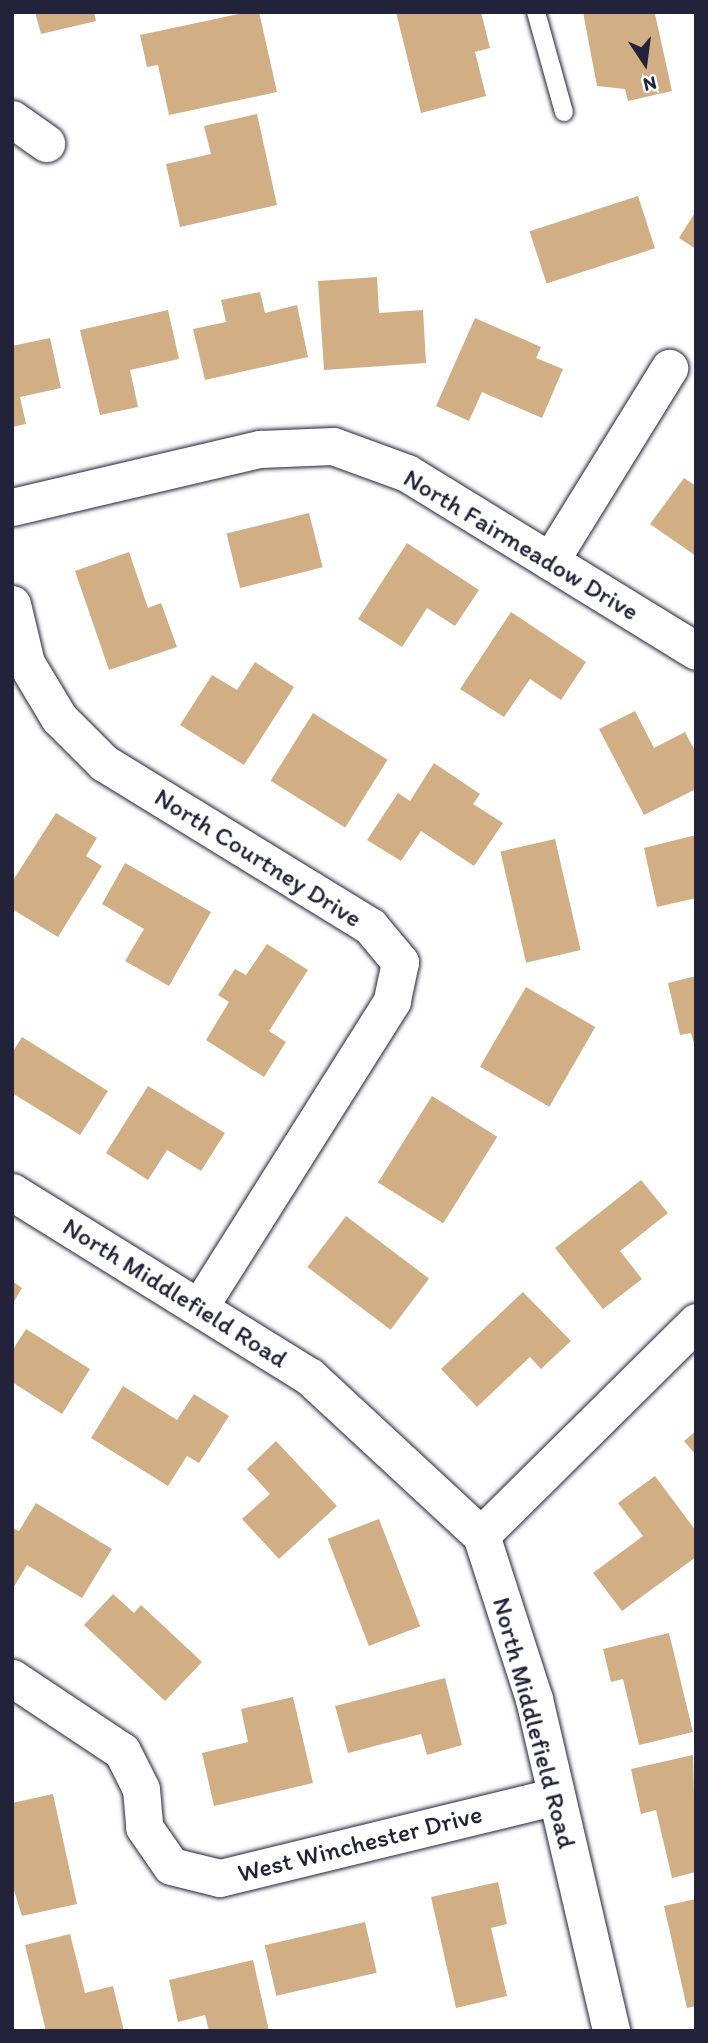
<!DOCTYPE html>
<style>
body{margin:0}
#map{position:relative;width:708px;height:2043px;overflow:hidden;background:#fff;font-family:Itim,sans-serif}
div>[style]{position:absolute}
.building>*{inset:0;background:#d1ae83;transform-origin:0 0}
.roads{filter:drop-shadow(0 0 2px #22223b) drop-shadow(0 0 2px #22223b)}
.service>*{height:18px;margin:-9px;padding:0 9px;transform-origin:9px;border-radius:9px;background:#fff}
.minor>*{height:37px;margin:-18.5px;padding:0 18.5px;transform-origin:18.5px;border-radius:18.5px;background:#fff}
span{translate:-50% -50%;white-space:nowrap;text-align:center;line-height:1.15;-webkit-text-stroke:7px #fff;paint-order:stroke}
.street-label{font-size:26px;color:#22223b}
.frame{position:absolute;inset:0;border:14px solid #22223b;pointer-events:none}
.north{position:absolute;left:610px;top:28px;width:70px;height:70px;-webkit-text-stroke:5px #fff;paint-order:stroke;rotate:167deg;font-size:19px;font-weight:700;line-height:28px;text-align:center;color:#22223b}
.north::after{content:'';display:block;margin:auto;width:24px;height:32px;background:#22223b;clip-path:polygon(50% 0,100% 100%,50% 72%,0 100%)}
</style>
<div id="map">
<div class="building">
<i style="clip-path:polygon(35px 12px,94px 12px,96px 21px,41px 34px)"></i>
<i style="clip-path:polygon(248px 12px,259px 12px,277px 92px,169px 115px,158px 65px,147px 67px,140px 35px)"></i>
<i style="clip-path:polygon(396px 12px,481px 12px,490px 48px,475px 52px,486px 96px,421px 113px)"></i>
<i style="clip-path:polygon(583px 12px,655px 14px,672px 91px,628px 101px,625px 89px,597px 86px)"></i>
<i style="clip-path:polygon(257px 114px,277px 205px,180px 227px,166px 164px,211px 154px,204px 126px)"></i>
<i style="left:638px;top:196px;width:55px;height:114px;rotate:72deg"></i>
<i style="clip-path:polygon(696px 211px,696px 249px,679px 238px)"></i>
<i style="clip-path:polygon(377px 277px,379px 313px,423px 310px,426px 363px,324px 370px,318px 281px)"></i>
<i style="clip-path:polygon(260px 292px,265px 313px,297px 305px,308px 357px,205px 380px,193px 329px,226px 322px,221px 300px)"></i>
<i style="clip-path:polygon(168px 310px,179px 359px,130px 370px,138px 407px,100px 415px,80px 330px)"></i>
<i style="clip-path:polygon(475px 318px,541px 347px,536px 358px,563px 369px,542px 418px,482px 392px,469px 421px,436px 406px)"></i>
<i style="clip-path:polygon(50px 338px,61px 388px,20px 397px,26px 424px,12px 427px,12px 346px)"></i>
<i style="clip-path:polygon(684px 478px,696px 486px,696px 556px,650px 524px)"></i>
<i style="left:309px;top:513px;width:56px;height:85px;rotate:76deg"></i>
<i style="clip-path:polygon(407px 543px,479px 590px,455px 626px,427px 608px,402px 647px,358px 619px)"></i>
<i style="clip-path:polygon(129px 552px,148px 608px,161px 603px,177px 647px,109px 670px,75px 571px)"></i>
<i style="clip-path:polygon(511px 612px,586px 662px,561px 700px,530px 679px,504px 717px,460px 689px)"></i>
<i style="clip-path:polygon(255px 662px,294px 687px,244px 765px,180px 725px,212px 675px,237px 690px)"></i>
<i style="clip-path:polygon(635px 711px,654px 748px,685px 732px,696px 753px,696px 789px,644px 815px,599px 729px)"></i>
<i style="left:313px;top:713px;width:88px;height:80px;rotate:32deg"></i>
<i style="clip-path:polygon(434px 763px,480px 794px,473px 804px,503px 823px,474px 866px,421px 831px,401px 861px,367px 840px,398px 793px,410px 801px)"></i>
<i style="clip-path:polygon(56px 813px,97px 838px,86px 856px,102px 866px,58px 937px,12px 909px,12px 882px)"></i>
<i style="clip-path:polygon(696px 835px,696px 898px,657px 907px,644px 848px)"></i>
<i style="left:555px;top:839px;width:114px;height:56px;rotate:77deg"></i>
<i style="clip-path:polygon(125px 863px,211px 912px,169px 986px,125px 961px,144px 929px,102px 904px)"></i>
<i style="clip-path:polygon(267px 944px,308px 970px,269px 1031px,286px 1042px,264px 1077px,206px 1040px,229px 1002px,218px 995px,235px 969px,246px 975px)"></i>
<i style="clip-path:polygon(696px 976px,696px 1047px,695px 1047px,691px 1033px,680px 1035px,668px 983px)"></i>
<i style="left:526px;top:987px;width:80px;height:92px;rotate:30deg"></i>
<i style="clip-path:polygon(22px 1037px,108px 1091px,80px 1135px,12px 1093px,12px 1053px)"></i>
<i style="clip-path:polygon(148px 1086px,225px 1133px,201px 1171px,167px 1150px,148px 1180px,106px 1153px)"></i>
<i style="left:432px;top:1096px;width:77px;height:102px;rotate:32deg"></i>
<i style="clip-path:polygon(641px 1180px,668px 1213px,620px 1251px,642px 1279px,603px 1309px,555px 1248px)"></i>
<i style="left:346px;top:1216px;width:104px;height:64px;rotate:37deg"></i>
<i style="clip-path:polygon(12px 1281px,22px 1288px,12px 1305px)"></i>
<i style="clip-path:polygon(523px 1292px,571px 1341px,541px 1369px,530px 1357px,477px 1407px,441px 1369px)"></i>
<i style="clip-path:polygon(26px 1329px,90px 1369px,62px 1414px,12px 1382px,12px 1351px)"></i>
<i style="clip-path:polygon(123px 1386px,177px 1420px,194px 1394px,229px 1416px,199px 1463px,187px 1456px,168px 1486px,91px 1438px)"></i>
<i style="clip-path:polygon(696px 1431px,696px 1455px,684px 1441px)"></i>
<i style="clip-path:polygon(276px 1441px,337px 1506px,279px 1559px,242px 1519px,270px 1494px,247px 1469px)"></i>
<i style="clip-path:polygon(655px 1476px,696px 1531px,696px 1557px,622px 1611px,593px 1573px,643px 1536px,618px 1503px)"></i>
<i style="clip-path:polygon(36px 1503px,112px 1549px,82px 1598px,27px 1565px,12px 1590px,12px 1528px,19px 1531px)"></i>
<i style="left:379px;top:1519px;width:115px;height:55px;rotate:69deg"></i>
<i style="clip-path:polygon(113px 1594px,134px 1613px,141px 1605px,202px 1662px,165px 1701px,84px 1625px)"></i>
<i style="clip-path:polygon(669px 1633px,693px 1732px,639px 1745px,623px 1679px,611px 1682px,603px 1649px)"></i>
<i style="clip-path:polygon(445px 1678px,462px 1745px,427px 1755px,421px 1734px,348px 1753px,335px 1706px)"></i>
<i style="clip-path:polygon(293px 1697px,313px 1783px,214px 1806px,202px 1753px,248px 1742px,241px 1709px)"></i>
<i style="clip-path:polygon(693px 1755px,696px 1872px,672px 1878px,656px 1810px,641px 1814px,631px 1769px)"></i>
<i style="clip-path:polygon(53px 1794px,77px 1904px,22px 1916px,12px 1884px,12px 1803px)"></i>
<i style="clip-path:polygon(498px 1882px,507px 1924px,491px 1928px,507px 1996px,456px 2008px,431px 1897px)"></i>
<i style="clip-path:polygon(696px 1899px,696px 2006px,687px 2008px,664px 1906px)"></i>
<i style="left:365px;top:1922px;width:52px;height:103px;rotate:77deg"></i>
<i style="clip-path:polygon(70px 1934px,85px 1993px,113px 1986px,124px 2031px,46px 2031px,25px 1945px)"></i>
<i style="clip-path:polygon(253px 1960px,269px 2031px,209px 2031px,205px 2015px,178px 2022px,169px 1980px)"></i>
</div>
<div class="roads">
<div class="service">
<i style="left:536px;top:12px;width:104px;rotate:74.4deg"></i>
</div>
<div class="minor">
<i style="left:12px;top:119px;width:42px;rotate:35.2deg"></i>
<i style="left:12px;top:507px;width:255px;rotate:-13.2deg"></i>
<i style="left:260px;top:449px;width:73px;rotate:-2.4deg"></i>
<i style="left:333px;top:446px;width:79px;rotate:20deg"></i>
<i style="left:407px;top:473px;width:339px;rotate:31.6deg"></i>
<i style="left:550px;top:561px;width:227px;rotate:-58.3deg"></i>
<i style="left:12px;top:604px;width:61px;rotate:76.7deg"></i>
<i style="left:26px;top:663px;width:64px;rotate:59deg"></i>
<i style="left:59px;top:718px;width:64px;rotate:45deg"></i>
<i style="left:104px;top:763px;width:312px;rotate:31.5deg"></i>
<i style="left:370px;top:926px;width:47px;rotate:50.2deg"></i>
<i style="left:400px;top:962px;width:40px;rotate:102deg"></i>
<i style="left:392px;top:1001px;width:362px;rotate:122.2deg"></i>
<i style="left:12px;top:1192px;width:349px;rotate:31.8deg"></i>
<i style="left:309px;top:1376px;width:234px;rotate:42.8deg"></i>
<i style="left:481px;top:1535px;width:172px;rotate:72.1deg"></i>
<i style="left:534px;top:1699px;width:341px;rotate:76.9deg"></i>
<i style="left:481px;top:1535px;width:303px;rotate:-44.7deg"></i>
<i style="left:12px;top:1678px;width:132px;rotate:33.6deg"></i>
<i style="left:122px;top:1751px;width:42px;rotate:63.4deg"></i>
<i style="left:141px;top:1789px;width:38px;rotate:85deg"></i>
<i style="left:144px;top:1827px;width:47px;rotate:55.3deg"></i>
<i style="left:171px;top:1866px;width:50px;rotate:13.8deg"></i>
<i style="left:220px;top:1878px;width:346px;rotate:-13.7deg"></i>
</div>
</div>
<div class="street-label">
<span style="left:521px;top:545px;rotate:31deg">North Fairmeadow Drive</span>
<span style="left:258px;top:858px;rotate:32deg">North Courtney Drive</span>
<span style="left:175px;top:1293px;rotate:32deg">North Middlefield Road</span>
<span style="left:534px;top:1723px;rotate:75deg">North Middlefield Road</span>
<span style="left:360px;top:1844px;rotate:-14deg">West Winchester Drive</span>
</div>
<div class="frame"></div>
<div class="north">N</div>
</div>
